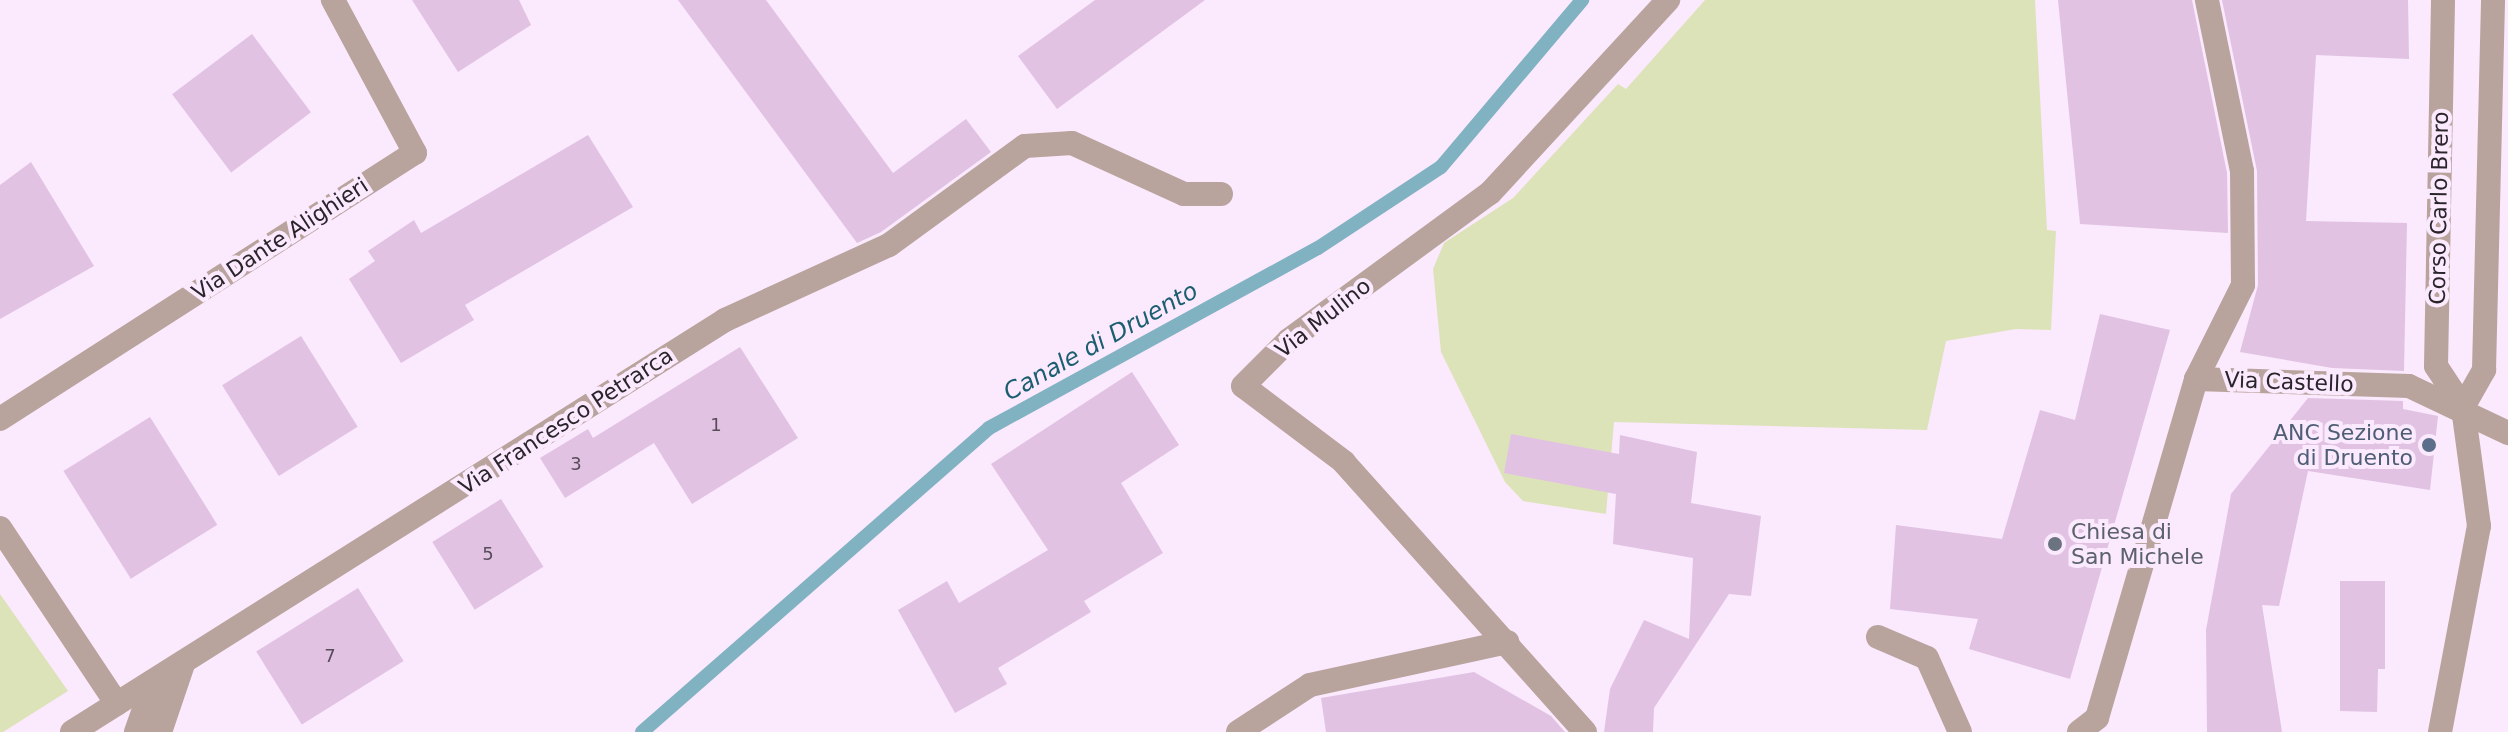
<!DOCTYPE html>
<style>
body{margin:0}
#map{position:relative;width:2508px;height:732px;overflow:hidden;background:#fbe9fd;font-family:"DejaVu Sans",sans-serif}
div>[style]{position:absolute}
.green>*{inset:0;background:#dde3b8}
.stream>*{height:14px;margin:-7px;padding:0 7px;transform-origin:7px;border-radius:7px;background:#80b2c2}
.building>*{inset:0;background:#e1c2e3;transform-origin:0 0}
.minor>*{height:24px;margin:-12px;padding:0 12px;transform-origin:12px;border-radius:12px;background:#b8a39d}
.dots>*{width:22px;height:22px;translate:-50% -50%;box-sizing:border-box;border:4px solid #fbe9fd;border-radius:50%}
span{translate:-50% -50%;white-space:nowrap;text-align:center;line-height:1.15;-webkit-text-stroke:8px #fbe9fd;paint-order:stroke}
.number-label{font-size:18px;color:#584c59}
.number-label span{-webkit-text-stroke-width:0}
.street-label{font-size:22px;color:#2a242b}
.service-label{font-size:22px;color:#4e5e75}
.right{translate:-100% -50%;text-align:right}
.worship-label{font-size:22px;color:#5b616d}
.left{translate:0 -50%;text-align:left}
.water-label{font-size:24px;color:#1b5e6f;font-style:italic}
</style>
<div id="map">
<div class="green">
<i style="clip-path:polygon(1705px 0,2035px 0,2047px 230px,2056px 231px,2051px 330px,2016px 329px,1946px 341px,1927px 430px,1614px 422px,1606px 514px,1523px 501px,1505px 482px,1441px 352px,1433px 269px,1444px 243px,1513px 198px,1618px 84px,1626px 89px)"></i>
<i style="clip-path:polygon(0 594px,68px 691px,3px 732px,0 732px)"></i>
</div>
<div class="stream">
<i style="left:642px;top:732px;width:461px;rotate:-41.2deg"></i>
<i style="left:989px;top:428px;width:375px;rotate:-28.7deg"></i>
<i style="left:1318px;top:248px;width:147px;rotate:-33.4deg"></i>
<i style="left:1441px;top:167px;width:219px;rotate:-49.8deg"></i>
</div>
<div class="building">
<i style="clip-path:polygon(412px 0,519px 0,531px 25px,458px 72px)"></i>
<i style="clip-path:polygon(678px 0,766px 0,893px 173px,966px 119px,991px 152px,881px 232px,857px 243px)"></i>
<i style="clip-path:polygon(1095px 0,1205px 0,1057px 109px,1018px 56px)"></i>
<i style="clip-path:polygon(2058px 0,2192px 0,2227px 173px,2228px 233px,2080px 224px)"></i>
<i style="clip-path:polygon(2222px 0,2408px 0,2409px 59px,2316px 55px,2306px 221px,2407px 223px,2404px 371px,2332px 368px,2240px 352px,2258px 285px,2257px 171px)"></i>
<i style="left:252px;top:34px;width:98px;height:100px;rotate:53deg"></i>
<i style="clip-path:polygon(588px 135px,633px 207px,465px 305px,474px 320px,401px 363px,349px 279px,375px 261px,368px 251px,414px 220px,421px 233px)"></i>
<i style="clip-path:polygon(31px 162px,94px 266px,0 319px,0 185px)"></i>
<i style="clip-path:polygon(2100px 314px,2170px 330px,2070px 679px,1969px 649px,1978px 619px,1890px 609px,1896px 525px,2002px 539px,2040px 410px,2075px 420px)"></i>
<i style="left:301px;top:336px;width:107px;height:93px;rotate:58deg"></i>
<i style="clip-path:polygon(740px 347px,798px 438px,692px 504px,654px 443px,565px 498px,540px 458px,588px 429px,593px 438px)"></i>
<i style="clip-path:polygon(1132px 372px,1179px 445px,1121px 483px,1163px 553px,1084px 601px,1091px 612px,998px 668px,1007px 684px,955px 713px,898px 610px,947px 581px,959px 603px,1048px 550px,991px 464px)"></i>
<i style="clip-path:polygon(2308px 398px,2403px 401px,2403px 409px,2438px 416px,2430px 490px,2308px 471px,2279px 606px,2262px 605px,2282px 732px,2207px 732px,2206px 630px,2231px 494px)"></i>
<i style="left:150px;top:417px;width:127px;height:102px;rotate:58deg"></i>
<i style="clip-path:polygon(1511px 434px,1619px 454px,1620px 435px,1697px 452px,1691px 503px,1761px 516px,1751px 596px,1729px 594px,1654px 708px,1653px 732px,1604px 732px,1610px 689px,1644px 620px,1689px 639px,1693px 558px,1613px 544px,1616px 494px,1504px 473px)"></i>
<i style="left:501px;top:499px;width:80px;height:81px;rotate:58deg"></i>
<i style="clip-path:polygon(2340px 581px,2385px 581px,2385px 669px,2378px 669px,2377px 712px,2340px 711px)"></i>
<i style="left:358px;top:588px;width:86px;height:120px;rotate:58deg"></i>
<i style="clip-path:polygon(1474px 672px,1551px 716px,1565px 732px,1326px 732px,1321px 698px)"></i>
</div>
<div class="minor">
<i style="left:2196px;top:379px;width:213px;rotate:1.9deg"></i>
<i style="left:2409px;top:386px;width:110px;rotate:25.4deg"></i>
<i style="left:2463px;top:407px;width:43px;rotate:-60.4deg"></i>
<i style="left:2484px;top:370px;width:370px;rotate:-88.6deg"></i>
<i style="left:0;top:419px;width:493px;rotate:-32.7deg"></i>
<i style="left:415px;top:153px;width:174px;rotate:-118.2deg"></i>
<i style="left:0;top:528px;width:211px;rotate:56.4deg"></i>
<i style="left:1878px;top:637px;width:53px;rotate:23.2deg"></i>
<i style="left:1927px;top:658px;width:81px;rotate:66deg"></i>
<i style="left:72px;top:732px;width:772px;rotate:-32.25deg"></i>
<i style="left:725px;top:320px;width:180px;rotate:-24.6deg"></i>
<i style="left:889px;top:245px;width:168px;rotate:-36.1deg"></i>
<i style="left:1025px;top:146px;width:47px;rotate:-3.7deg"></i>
<i style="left:1072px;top:143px;width:123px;rotate:24.5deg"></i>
<i style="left:1184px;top:194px;width:37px"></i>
<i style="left:136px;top:732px;width:54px;rotate:-70.6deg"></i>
<i style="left:160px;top:732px;width:72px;rotate:-71.3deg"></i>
<i style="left:1238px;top:732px;width:86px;rotate:-33.1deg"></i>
<i style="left:1310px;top:685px;width:202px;rotate:-12.3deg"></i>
<i style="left:1585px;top:732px;width:362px;rotate:-131.8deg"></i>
<i style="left:1344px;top:462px;width:126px;rotate:-143deg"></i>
<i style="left:1243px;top:386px;width:65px;rotate:-45deg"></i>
<i style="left:1289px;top:340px;width:249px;rotate:-36.2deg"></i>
<i style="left:1490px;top:193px;width:263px;rotate:-47.3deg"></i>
<i style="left:2079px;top:732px;width:23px;rotate:-38deg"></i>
<i style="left:2097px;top:718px;width:353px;rotate:-73.7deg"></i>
<i style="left:2196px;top:379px;width:105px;rotate:-63.4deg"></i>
<i style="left:2243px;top:285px;width:114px;rotate:-90.5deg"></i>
<i style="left:2242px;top:171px;width:175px;rotate:-101.6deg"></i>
<i style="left:2440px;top:732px;width:210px;rotate:-79.3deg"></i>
<i style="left:2479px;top:526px;width:120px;rotate:-97.7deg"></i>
<i style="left:2463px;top:407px;width:49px;rotate:-123.4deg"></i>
<i style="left:2436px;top:366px;width:366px;rotate:-88.9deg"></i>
</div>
<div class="dots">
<i style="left:2429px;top:445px;background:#5c6f8a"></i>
<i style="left:2055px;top:544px;background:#6b7280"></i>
</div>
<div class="number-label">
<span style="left:716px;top:425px">1</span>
<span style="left:576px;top:464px">3</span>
<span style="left:488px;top:554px">5</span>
<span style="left:330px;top:656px">7</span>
</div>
<div class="street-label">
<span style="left:2439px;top:208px;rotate:-89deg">Corso Carlo Brero</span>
<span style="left:280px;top:239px;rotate:-33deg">Via Dante Alighieri</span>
<span style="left:1323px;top:318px;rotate:-38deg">Via Mulino</span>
<span style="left:2289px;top:382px;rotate:2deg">Via Castello</span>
<span style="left:566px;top:421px;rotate:-33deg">Via Francesco Petrarca</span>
</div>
<div class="service-label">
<span class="right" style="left:2413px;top:445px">ANC Sezione<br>di Druento</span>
</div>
<div class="worship-label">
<span class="left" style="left:2071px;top:544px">Chiesa di<br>San Michele</span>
</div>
<div class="water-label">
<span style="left:1101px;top:342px;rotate:-29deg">Canale di Druento</span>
</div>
</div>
